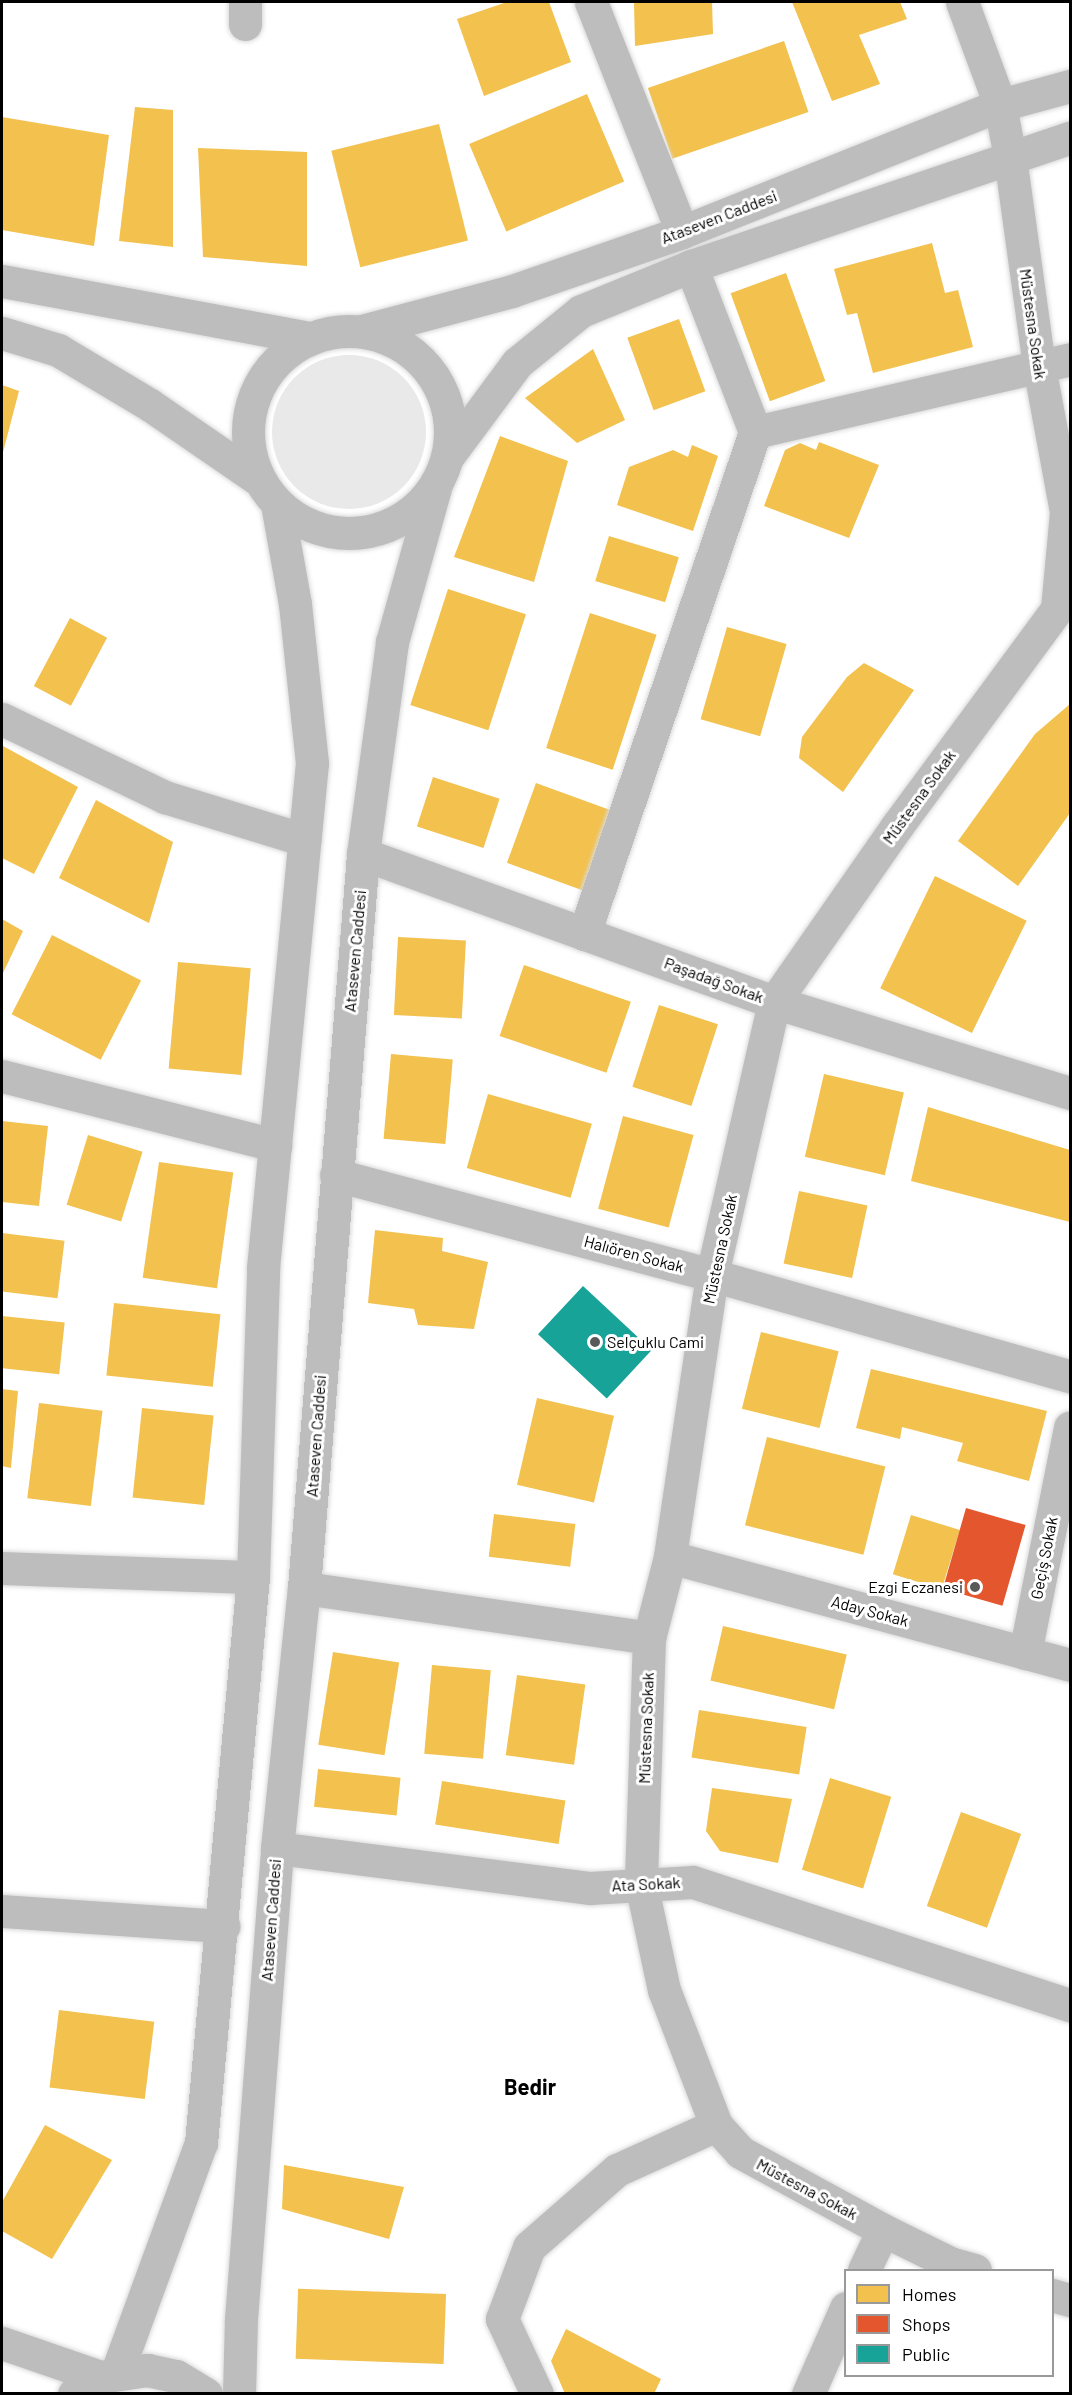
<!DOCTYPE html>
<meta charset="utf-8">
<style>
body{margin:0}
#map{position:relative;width:1072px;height:2395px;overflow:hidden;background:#fff;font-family:Barlow,sans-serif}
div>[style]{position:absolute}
.green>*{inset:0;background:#e9e9e9}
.round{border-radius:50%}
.homes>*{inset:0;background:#f2c14e;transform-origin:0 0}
.shops>*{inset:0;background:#e4572e;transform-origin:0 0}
.public>*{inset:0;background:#17a398;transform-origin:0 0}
.roads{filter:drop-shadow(0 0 2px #dbdbdb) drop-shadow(0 0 2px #dbdbdb)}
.minor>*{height:33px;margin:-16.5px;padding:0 16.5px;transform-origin:16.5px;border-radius:16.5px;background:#bdbdbd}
.major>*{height:33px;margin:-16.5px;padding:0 16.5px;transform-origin:16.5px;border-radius:16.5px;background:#bdbdbd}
.major>.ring{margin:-16.5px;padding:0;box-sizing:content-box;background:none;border:33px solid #bdbdbd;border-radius:50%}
.dots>*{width:16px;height:16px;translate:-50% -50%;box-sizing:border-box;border:3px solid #fff;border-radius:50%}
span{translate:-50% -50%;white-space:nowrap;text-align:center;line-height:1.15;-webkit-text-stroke:6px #fff;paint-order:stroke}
.street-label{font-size:16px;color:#000}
.poi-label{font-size:16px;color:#000}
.left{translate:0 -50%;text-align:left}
.right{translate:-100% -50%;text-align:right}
.district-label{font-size:22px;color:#000;font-weight:700}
.frame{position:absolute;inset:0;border:3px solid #000;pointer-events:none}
.legend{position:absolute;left:844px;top:2269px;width:210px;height:108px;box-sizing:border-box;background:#fff;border:2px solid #999;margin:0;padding:8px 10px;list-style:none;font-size:18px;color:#000}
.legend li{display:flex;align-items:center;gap:12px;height:30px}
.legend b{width:30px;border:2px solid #999}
</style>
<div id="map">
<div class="green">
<i class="round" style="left:272px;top:355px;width:154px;height:154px"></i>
</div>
<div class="homes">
<i style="clip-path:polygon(507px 2px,549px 2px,571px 62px,484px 96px,457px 19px)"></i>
<i style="clip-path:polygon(634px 2px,712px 2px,713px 34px,635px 46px)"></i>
<i style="clip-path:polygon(792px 2px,900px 2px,907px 19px,859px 35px,880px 84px,832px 101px)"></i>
<i style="left:784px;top:41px;width:75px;height:144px;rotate:71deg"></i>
<i style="left:587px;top:94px;width:95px;height:128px;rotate:67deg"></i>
<i style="clip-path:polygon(135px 107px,173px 110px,173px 247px,119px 241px)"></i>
<i style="clip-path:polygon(2px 117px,109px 135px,94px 246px,2px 230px)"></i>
<i style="left:439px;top:124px;width:120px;height:111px;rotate:76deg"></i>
<i style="clip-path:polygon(198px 148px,307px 152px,307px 266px,203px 257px)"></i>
<i style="clip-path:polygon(932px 243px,945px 293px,958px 290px,973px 347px,873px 373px,857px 313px,847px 315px,834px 269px)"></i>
<i style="left:786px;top:273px;width:115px;height:59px;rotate:70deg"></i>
<i style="left:679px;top:319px;width:77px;height:55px;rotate:70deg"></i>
<i style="clip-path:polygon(593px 349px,625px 420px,577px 443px,525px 398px)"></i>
<i style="clip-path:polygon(2px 385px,19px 391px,2px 456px)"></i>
<i style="clip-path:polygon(500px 436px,568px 461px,534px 582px,454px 557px)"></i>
<i style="clip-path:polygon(819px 442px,879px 465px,849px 538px,764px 506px,785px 450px,800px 443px,816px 450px)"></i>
<i style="clip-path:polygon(692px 445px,718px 456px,693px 531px,617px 505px,629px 467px,673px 450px,688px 457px)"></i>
<i style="left:609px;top:536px;width:73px;height:47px;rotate:17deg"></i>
<i style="left:448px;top:589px;width:82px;height:122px;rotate:18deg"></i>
<i style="left:590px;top:613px;width:70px;height:142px;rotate:18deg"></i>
<i style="left:70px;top:618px;width:42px;height:77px;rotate:28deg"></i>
<i style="left:727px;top:627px;width:62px;height:96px;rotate:16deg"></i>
<i style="clip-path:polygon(864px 663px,914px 690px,843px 792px,799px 758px,802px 737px,847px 677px)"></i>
<i style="clip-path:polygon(1070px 704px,1070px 813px,1018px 886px,958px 841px,1035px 734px)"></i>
<i style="clip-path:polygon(3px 746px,78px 787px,34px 874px,2px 858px)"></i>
<i style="left:433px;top:777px;width:70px;height:52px;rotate:18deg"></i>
<i style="left:536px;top:783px;width:81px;height:85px;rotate:20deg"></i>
<i style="clip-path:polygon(96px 800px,173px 842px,149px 923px,59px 878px)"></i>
<i style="left:935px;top:876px;width:102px;height:125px;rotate:26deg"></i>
<i style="clip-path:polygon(2px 919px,23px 931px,2px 975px)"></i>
<i style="left:52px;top:935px;width:100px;height:89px;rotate:27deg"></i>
<i style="left:398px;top:937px;width:68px;height:78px;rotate:3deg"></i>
<i style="left:178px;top:962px;width:73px;height:107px;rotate:5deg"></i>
<i style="left:524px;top:965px;width:113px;height:75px;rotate:19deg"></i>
<i style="left:659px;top:1005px;width:62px;height:86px;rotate:18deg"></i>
<i style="left:391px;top:1054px;width:62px;height:85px;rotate:5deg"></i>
<i style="left:824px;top:1074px;width:82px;height:85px;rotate:13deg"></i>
<i style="left:488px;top:1094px;width:108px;height:77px;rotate:16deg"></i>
<i style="clip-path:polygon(928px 1107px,1070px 1150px,1070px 1222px,911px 1181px)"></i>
<i style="left:623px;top:1116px;width:73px;height:96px;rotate:15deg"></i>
<i style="clip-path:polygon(2px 1121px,48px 1126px,39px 1206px,2px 1202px)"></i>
<i style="left:88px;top:1135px;width:57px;height:73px;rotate:17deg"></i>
<i style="left:159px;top:1162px;width:75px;height:117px;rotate:8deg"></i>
<i style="left:799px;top:1191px;width:70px;height:74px;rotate:12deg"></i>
<i style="clip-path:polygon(375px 1230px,443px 1238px,442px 1251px,488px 1262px,474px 1329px,418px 1325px,414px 1309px,368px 1303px)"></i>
<i style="left:2px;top:1233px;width:63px;height:58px;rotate:7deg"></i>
<i style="left:114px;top:1303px;width:107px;height:73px;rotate:6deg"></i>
<i style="left:2px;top:1316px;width:63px;height:52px;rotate:6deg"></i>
<i style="left:761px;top:1332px;width:80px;height:79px;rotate:14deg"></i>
<i style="clip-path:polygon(871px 1369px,1047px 1411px,1029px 1481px,957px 1461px,963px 1443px,902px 1427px,900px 1439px,856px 1428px)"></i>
<i style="clip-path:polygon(2px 1389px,18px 1391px,11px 1468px,2px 1466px)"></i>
<i style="left:537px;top:1398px;width:79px;height:89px;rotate:13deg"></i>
<i style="left:39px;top:1403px;width:64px;height:96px;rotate:7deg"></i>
<i style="left:142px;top:1408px;width:72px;height:90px;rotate:6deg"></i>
<i style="left:767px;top:1437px;width:122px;height:91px;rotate:14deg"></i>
<i style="left:494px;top:1514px;width:82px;height:43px;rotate:7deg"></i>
<i style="left:911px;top:1515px;width:51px;height:62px;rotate:17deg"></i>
<i style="left:723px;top:1626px;width:127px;height:56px;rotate:13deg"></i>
<i style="left:333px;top:1652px;width:67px;height:94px;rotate:9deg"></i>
<i style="left:432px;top:1665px;width:59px;height:89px;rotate:5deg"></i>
<i style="left:517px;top:1675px;width:69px;height:81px;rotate:8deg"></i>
<i style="left:699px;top:1710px;width:109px;height:48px;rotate:9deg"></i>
<i style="left:318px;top:1769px;width:83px;height:38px;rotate:6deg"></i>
<i style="left:830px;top:1778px;width:64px;height:96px;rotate:17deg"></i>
<i style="left:442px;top:1781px;width:125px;height:44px;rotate:9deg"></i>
<i style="clip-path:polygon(712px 1788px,792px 1799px,778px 1863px,720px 1851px,706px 1831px)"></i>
<i style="left:961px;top:1812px;width:64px;height:100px;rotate:20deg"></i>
<i style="left:59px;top:2010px;width:96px;height:78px;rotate:7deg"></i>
<i style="clip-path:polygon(45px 2125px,112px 2160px,52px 2259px,2px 2231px,2px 2202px)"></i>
<i style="clip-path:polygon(284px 2165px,404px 2187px,389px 2239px,282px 2209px)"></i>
<i style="left:446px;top:2294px;width:70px;height:148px;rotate:92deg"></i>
<i style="clip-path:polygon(566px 2329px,661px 2379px,654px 2394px,565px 2394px,551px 2361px)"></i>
</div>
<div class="shops">
<i style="left:966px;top:1508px;width:62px;height:84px;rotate:16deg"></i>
</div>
<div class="public">
<i style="left:583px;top:1286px;width:94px;height:66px;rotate:43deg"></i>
</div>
<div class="roads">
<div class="minor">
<i style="left:591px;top:2px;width:247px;rotate:68.4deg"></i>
<i style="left:962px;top:2px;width:110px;rotate:69.7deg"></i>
<i style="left:1000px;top:105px;width:53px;rotate:79.1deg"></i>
<i style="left:1010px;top:157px;width:211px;rotate:82.1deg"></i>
<i style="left:1039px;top:366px;width:148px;rotate:79.5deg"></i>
<i style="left:1066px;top:512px;width:97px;rotate:95.3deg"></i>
<i style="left:1057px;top:609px;width:270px;rotate:126.4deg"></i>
<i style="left:897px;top:826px;width:215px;rotate:124.9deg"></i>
<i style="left:774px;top:1002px;width:280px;rotate:102.8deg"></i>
<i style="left:712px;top:1275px;width:285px;rotate:98.5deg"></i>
<i style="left:670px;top:1557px;width:84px;rotate:104.5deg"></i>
<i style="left:649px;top:1638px;width:245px;rotate:91.9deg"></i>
<i style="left:641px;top:1883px;width:109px;rotate:77.9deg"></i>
<i style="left:664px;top:1990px;width:145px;rotate:68.9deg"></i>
<i style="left:716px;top:2125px;width:36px;rotate:48deg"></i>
<i style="left:740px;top:2152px;width:163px;rotate:28.6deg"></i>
<i style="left:883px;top:2230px;width:75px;rotate:26.2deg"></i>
<i style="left:950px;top:2263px;width:26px;rotate:16deg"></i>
<i style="left:245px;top:24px;width:22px;rotate:-90deg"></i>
<i style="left:691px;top:266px;width:178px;rotate:68.9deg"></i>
<i style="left:2px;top:719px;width:181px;rotate:25.6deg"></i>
<i style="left:165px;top:797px;width:146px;rotate:17.1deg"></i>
<i style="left:363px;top:854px;width:437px;rotate:19.8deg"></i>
<i style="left:774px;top:1002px;width:310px;rotate:17.1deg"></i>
<i style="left:584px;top:934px;width:530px;rotate:-71.19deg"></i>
<i style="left:755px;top:432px;width:323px;rotate:-13deg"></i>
<i style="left:2px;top:1076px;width:282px;rotate:14.2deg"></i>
<i style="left:336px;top:1175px;width:389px;rotate:14.9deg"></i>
<i style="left:712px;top:1275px;width:372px;rotate:15.8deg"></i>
<i style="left:670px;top:1557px;width:414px;rotate:15.1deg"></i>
<i style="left:2px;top:1568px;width:251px;rotate:2.1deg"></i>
<i style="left:304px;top:1588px;width:349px;rotate:8.2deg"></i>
<i style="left:1025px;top:1653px;width:230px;rotate:-78.7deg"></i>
<i style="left:277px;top:1848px;width:316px;rotate:7.3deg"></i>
<i style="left:590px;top:1888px;width:103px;rotate:-3.3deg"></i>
<i style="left:693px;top:1882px;width:397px;rotate:18.1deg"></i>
<i style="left:2px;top:1911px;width:222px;rotate:3.9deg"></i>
<i style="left:864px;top:2270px;width:44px;rotate:-64.6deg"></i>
<i style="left:1052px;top:2295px;width:19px;rotate:16deg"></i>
<i style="left:537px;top:2394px;width:83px;rotate:-115deg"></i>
<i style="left:502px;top:2319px;width:77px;rotate:-69.4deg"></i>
<i style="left:529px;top:2247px;width:117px;rotate:-41.2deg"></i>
<i style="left:617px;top:2170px;width:109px;rotate:-24.4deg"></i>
<i style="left:808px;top:2394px;width:94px;rotate:-66.2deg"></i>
</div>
<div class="major">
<i style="left:2px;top:281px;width:314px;rotate:10.5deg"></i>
<i class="ring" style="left:248px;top:331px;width:169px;height:169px"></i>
<i style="left:362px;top:331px;width:155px;rotate:-14.9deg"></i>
<i style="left:512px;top:291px;width:180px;rotate:-19.1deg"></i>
<i style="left:682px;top:232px;width:342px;rotate:-21.8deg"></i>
<i style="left:1000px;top:105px;width:73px;rotate:-15.2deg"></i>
<i style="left:2px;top:333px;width:59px;rotate:16.9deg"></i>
<i style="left:58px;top:350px;width:107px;rotate:30.9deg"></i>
<i style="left:150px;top:405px;width:132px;rotate:34.5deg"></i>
<i style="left:448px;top:456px;width:116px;rotate:-53.4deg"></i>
<i style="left:517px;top:363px;width:82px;rotate:-39.1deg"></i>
<i style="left:581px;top:311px;width:119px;rotate:-22.2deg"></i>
<i style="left:691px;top:266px;width:400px;rotate:-18.7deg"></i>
<i style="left:2px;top:2343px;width:105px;rotate:19deg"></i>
<i style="left:117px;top:2372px;width:244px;rotate:-69.9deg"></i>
<i style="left:201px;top:2143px;width:568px;rotate:-84.75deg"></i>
<i style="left:253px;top:1577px;width:309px;rotate:-88.1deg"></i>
<i style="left:263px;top:1268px;width:507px;rotate:-84.46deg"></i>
<i style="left:312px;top:763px;width:160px;rotate:-96.1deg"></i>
<i style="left:295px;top:604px;width:102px;rotate:-100.2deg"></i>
<i style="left:74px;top:2394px;width:32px;rotate:-32deg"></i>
<i style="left:101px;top:2377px;width:47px;rotate:-8.7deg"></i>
<i style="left:147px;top:2370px;width:30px;rotate:12deg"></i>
<i style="left:176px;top:2376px;width:35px;rotate:31deg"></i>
<i style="left:239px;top:2394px;width:75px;rotate:-88.5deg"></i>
<i style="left:241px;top:2319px;width:472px;rotate:-85.6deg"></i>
<i style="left:277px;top:1848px;width:261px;rotate:-84.1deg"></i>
<i style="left:304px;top:1588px;width:736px;rotate:-85.4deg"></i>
<i style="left:363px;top:854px;width:214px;rotate:-82.2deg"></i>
<i style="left:392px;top:642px;width:164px;rotate:-74.4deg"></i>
</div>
</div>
<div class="dots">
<i style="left:595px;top:1342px;background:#595959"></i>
<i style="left:975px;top:1587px;background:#595959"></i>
</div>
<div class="street-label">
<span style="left:719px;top:217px;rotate:-21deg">Ataseven Caddesi</span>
<span style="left:1033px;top:324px;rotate:82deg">Müstesna Sokak</span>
<span style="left:919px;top:797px;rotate:-54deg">Müstesna Sokak</span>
<span style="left:355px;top:951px;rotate:-85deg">Ataseven Caddesi</span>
<span style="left:714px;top:980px;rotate:20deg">Paşadağ Sokak</span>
<span style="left:720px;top:1249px;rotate:-78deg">Müstesna Sokak</span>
<span style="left:634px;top:1254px;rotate:15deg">Halıören Sokak</span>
<span style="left:316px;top:1436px;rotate:-86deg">Ataseven Caddesi</span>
<span style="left:1044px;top:1558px;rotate:-79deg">Geçiş Sokak</span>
<span style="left:870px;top:1611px;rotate:15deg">Aday Sokak</span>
<span style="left:646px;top:1728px;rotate:-88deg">Müstesna Sokak</span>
<span style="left:646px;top:1884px;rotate:-3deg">Ata Sokak</span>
<span style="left:271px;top:1920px;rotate:-86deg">Ataseven Caddesi</span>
<span style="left:807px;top:2189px;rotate:28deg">Müstesna Sokak</span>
</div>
<div class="poi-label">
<span class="left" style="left:607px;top:1342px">Selçuklu Cami</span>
<span class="right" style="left:963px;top:1587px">Ezgi Eczanesi</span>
</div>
<div class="district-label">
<span style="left:530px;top:2087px">Bedir</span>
</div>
<div class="frame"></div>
<ul class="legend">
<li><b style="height:16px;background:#f2c14e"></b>Homes</li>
<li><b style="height:16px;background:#e4572e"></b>Shops</li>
<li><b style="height:16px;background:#17a398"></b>Public</li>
</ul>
</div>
